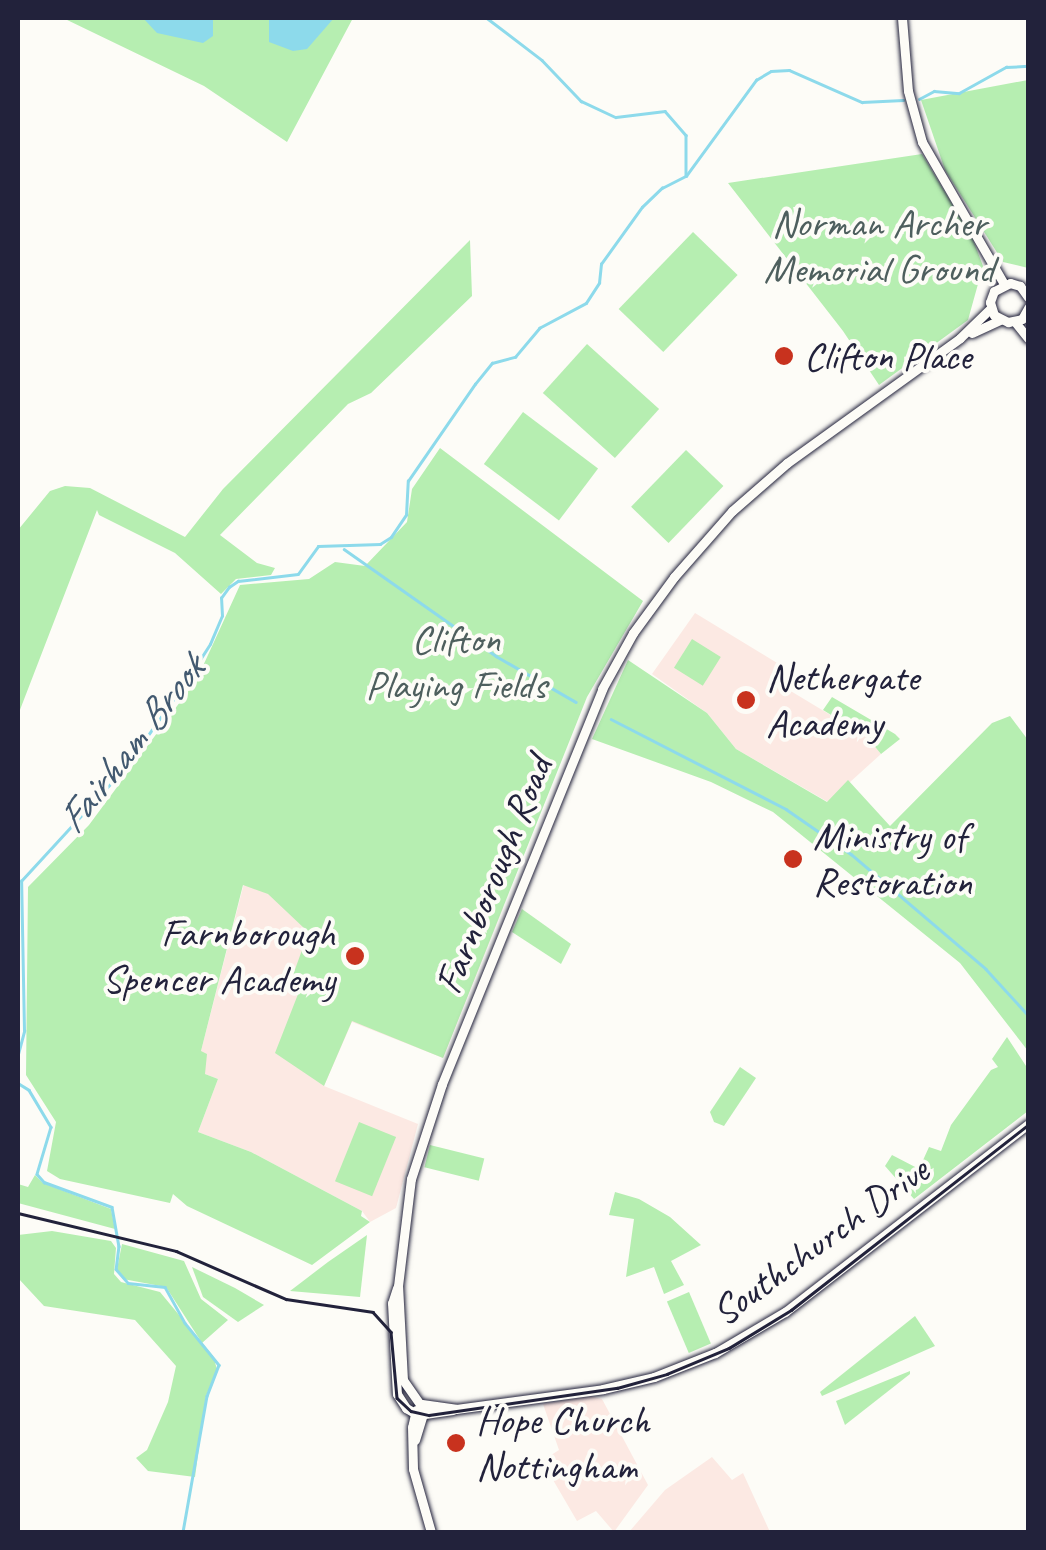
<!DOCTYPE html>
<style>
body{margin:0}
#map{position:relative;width:1046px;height:1550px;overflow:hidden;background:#fdfcf7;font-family:Caveat,sans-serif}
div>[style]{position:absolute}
.built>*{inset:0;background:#fce9e3}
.green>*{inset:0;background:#b6eeb1;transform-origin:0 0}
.water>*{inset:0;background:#8ddaeb}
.stream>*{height:2.5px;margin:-1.25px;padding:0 1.25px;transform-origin:1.25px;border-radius:1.25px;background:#8ddaeb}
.roads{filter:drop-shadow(0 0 2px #22223b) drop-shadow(0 0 2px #22223b)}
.tertiary>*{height:9px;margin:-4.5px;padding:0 4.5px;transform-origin:4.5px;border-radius:4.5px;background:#fdfcf7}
.tram>*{height:2.5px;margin:-1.25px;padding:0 1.25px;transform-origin:1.25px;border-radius:1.25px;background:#22223b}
.dots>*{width:28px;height:28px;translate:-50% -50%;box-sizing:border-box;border:5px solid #fdfcf7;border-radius:50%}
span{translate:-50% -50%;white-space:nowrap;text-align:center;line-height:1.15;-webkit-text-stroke:8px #fdfcf7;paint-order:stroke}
.park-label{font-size:40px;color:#4e5f5e}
.poi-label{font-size:40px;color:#22223b}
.left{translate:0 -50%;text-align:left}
.right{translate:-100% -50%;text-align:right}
.street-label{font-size:40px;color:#22223b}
.water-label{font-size:42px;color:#425970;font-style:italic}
.frame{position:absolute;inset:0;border:20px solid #22223b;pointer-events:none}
</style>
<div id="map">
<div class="built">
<i style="clip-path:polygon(695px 613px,787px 669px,779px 684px,867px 737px,881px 754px,828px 802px,736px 749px,707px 713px,652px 674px)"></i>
<i style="clip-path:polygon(252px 852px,503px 908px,443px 1058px,352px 1022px,324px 1086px,418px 1124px,396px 1208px,370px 1222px,362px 1211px,251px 1152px,198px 1132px,218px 1079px,205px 1074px,201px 1051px)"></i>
<i style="clip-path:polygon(590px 1396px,602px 1399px,648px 1485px,614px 1532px,596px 1511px,577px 1521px,542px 1461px,559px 1450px,543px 1404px)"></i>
<i style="clip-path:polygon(712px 1457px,732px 1480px,743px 1473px,770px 1532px,629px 1532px,665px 1490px)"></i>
</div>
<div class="green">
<i style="clip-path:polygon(63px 18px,353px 18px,287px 142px,204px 86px)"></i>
<i style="clip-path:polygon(1028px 80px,1028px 268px,1003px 262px,945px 170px,921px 100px)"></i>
<i style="clip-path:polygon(922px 154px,972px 237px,983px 266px,968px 320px,879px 385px,843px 331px,728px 183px)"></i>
<i style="left:693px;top:232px;width:62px;height:107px;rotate:44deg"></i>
<i style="clip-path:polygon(470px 240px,472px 296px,371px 393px,348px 404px,220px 535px,257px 563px,275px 568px,271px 575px,236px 579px,221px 594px,175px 553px,99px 515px,97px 510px,18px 715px,18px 530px,50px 491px,65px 486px,90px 488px,185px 537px,223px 489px)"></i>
<i style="left:587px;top:344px;width:97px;height:66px;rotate:42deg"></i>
<i style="left:523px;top:412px;width:94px;height:65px;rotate:37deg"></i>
<i style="clip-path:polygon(440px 448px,643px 601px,587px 697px,443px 1058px,352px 1021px,324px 1086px,275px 1053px,302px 984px,293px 975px,302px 950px,296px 945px,305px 929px,268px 894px,243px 885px,201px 1051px,207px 1054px,205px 1074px,218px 1079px,198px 1132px,251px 1152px,362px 1211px,361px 1216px,370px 1222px,312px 1265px,187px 1206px,173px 1194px,170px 1203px,60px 1179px,47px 1171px,56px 1122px,26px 1075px,28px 887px,89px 825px,197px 679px,240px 585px,309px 579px,335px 562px,365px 566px,407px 522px,412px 489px)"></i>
<i style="left:686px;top:450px;width:52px;height:79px;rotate:44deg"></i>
<i style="left:692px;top:639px;width:34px;height:34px;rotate:32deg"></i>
<i style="clip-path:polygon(628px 660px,707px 713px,736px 749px,827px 802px,848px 780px,890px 826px,992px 723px,1010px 716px,1028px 740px,1028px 1051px,960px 963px,773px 812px,711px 782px,592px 739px)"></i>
<i style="clip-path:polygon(832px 697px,895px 734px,900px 739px,881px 754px,867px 737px,823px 710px)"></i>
<i style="clip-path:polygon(522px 909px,571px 944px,561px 964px,512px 932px)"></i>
<i style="clip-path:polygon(1007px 1037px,1028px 1069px,1028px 1111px,914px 1199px,885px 1166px,892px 1155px,919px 1169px,929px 1147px,941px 1151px,951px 1125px,991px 1070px,998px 1067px,992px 1059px)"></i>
<i style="clip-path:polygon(740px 1067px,756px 1078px,724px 1126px,714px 1122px,710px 1112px)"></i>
<i style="left:359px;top:1122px;width:40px;height:64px;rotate:22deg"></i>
<i style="left:430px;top:1145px;width:56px;height:23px;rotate:14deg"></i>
<i style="clip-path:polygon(35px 1175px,43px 1183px,111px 1209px,115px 1229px,18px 1203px,18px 1184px,28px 1187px)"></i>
<i style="clip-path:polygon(615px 1192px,639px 1199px,670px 1217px,701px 1245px,671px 1261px,684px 1285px,664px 1294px,654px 1267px,626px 1277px,634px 1219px,609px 1215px)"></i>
<i style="clip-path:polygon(52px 1231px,111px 1241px,116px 1248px,114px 1274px,121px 1282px,160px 1292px,213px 1356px,217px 1369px,206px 1396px,195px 1477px,148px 1471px,136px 1458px,147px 1450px,168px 1402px,176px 1366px,135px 1320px,44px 1306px,18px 1278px,18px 1235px)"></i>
<i style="clip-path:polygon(367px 1235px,360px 1297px,290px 1291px,328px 1262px)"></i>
<i style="clip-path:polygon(122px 1244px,184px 1261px,201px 1299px,228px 1320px,202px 1343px,166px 1287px,123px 1279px,117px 1269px)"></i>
<i style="clip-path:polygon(192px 1267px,235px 1288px,264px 1305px,238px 1322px,203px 1297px)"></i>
<i style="left:689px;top:1292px;width:56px;height:24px;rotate:67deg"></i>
<i style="clip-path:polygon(915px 1316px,935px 1346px,822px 1396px,820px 1392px)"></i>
<i style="clip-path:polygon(910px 1371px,910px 1374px,845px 1425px,836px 1401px)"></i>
</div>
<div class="water">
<i style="clip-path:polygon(143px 18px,213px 18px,213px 36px,203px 43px,157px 33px)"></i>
<i style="clip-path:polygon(269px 18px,334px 18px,307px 49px,293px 51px,269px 42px)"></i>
</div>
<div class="stream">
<i style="left:487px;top:18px;width:69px;rotate:37.4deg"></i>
<i style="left:542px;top:60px;width:57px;rotate:46.4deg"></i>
<i style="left:581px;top:101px;width:38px;rotate:25deg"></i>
<i style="left:616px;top:117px;width:49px;rotate:-7deg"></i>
<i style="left:665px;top:111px;width:32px;rotate:49deg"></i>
<i style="left:686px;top:135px;width:41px;rotate:90deg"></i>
<i style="left:919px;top:99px;width:17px;rotate:-28deg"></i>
<i style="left:934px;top:91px;width:25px;rotate:5deg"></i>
<i style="left:959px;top:93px;width:54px;rotate:-29deg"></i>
<i style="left:1006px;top:67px;width:22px;rotate:-3deg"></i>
<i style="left:344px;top:549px;width:186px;rotate:35.1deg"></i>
<i style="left:496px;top:656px;width:92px;rotate:29.9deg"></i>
<i style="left:611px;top:719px;width:197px;rotate:27.2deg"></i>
<i style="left:786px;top:809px;width:79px;rotate:34.7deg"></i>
<i style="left:851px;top:854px;width:177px;rotate:40.4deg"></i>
<i style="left:986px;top:969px;width:62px;rotate:47.6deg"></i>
<i style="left:18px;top:1054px;width:24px;rotate:-75deg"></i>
<i style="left:24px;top:1031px;width:150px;rotate:-91.1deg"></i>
<i style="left:21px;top:881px;width:152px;rotate:-47.4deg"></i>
<i style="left:124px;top:769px;width:105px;rotate:-54.7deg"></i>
<i style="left:185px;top:683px;width:46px;rotate:-57.3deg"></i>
<i style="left:210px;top:644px;width:30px;rotate:-67deg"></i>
<i style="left:222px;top:616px;width:18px;rotate:-93deg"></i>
<i style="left:221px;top:598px;width:14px;rotate:-54deg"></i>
<i style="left:229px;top:587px;width:11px;rotate:-34deg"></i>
<i style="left:238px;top:581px;width:60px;rotate:-6.7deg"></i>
<i style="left:298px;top:574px;width:34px;rotate:-54deg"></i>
<i style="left:318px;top:546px;width:62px;rotate:-1.8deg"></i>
<i style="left:380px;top:544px;width:13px;rotate:-32deg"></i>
<i style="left:391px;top:537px;width:27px;rotate:-56deg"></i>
<i style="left:406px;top:515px;width:34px;rotate:-87deg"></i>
<i style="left:408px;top:481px;width:118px;rotate:-55.4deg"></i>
<i style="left:475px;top:384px;width:27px;rotate:-51deg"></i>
<i style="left:492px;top:363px;width:24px;rotate:-15deg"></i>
<i style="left:515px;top:357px;width:38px;rotate:-50deg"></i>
<i style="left:539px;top:328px;width:53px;rotate:-28deg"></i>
<i style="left:586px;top:303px;width:24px;rotate:-57deg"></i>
<i style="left:599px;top:283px;width:19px;rotate:-84deg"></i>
<i style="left:601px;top:264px;width:70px;rotate:-54.3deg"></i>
<i style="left:642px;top:207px;width:28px;rotate:-44deg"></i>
<i style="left:662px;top:188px;width:27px;rotate:-27deg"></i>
<i style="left:686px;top:176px;width:119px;rotate:-53.9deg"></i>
<i style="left:756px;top:80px;width:17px;rotate:-31deg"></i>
<i style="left:771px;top:71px;width:18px;rotate:-3deg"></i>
<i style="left:789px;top:70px;width:80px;rotate:23.7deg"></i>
<i style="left:862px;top:102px;width:41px;rotate:-2.8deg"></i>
<i style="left:18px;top:1083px;width:13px;rotate:32deg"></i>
<i style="left:29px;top:1090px;width:43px;rotate:59.3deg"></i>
<i style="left:51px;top:1127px;width:49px;rotate:106.6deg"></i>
<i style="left:37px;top:1174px;width:11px;rotate:49deg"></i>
<i style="left:44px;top:1182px;width:72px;rotate:20.2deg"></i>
<i style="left:112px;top:1207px;width:40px;rotate:80deg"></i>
<i style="left:119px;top:1246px;width:23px;rotate:97deg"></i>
<i style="left:116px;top:1269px;width:18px;rotate:49deg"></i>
<i style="left:128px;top:1283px;width:37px;rotate:6deg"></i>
<i style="left:165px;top:1287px;width:41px;rotate:60.9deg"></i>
<i style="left:185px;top:1323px;width:54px;rotate:51deg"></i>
<i style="left:219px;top:1365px;width:33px;rotate:111deg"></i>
<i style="left:207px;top:1396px;width:138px;rotate:100deg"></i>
</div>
<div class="roads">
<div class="tertiary">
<i style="left:902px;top:18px;width:73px;rotate:85.3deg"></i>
<i style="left:908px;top:91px;width:53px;rotate:74.6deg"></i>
<i style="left:922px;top:142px;width:164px;rotate:60deg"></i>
<i style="left:1028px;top:297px;width:14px;rotate:-126deg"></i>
<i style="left:1020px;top:286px;width:10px;rotate:-163deg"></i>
<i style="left:1010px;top:283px;width:18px;rotate:153deg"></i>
<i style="left:994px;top:291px;width:12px;rotate:110deg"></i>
<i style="left:990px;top:302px;width:14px;rotate:73deg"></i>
<i style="left:994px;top:315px;width:16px;rotate:27deg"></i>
<i style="left:1008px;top:322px;width:14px;rotate:-12deg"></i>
<i style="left:1022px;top:319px;width:13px;rotate:-61deg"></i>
<i style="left:1015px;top:322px;width:21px;rotate:51deg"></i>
<i style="left:972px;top:333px;width:31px;rotate:-25deg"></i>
<i style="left:397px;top:1288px;width:16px;rotate:108deg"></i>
<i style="left:392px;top:1303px;width:91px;rotate:86.9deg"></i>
<i style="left:397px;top:1394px;width:17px;rotate:57deg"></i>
<i style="left:406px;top:1408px;width:14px;rotate:30deg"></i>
<i style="left:418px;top:1415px;width:35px;rotate:-8deg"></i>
<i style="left:422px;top:1404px;width:34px;rotate:8deg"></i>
<i style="left:456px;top:1409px;width:148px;rotate:-7.7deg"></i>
<i style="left:603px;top:1389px;width:52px;rotate:-13.2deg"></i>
<i style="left:654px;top:1377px;width:66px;rotate:-21.5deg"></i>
<i style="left:715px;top:1353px;width:81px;rotate:-30.4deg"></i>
<i style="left:785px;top:1312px;width:307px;rotate:-37.7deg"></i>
<i style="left:416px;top:1410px;width:17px;rotate:103deg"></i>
<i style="left:412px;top:1427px;width:42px;rotate:88.6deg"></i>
<i style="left:413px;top:1469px;width:66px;rotate:74.1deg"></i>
<i style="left:415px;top:1440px;width:31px;rotate:-73deg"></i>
<i style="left:424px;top:1410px;width:37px;rotate:-125deg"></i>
<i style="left:403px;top:1380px;width:94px;rotate:-93deg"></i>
<i style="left:398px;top:1286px;width:108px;rotate:-83.1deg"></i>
<i style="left:411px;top:1179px;width:100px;rotate:-71.9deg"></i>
<i style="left:442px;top:1084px;width:426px;rotate:-67.9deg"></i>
<i style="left:602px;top:689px;width:64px;rotate:-61deg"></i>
<i style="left:633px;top:633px;width:69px;rotate:-53.8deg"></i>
<i style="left:674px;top:577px;width:88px;rotate:-48.7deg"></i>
<i style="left:732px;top:511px;width:73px;rotate:-41.1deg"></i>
<i style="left:787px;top:463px;width:213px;rotate:-35.8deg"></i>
<i style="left:960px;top:338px;width:43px;rotate:-44.1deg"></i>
</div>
</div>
<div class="tram">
<i style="left:18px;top:1213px;width:163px;rotate:13.5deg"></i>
<i style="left:176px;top:1251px;width:120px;rotate:23.6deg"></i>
<i style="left:286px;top:1299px;width:88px;rotate:8.5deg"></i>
<i style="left:373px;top:1312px;width:27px;rotate:48deg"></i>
<i style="left:391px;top:1332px;width:66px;rotate:84.8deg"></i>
<i style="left:397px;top:1398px;width:19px;rotate:43deg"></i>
<i style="left:411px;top:1411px;width:18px;rotate:13deg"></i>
<i style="left:429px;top:1415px;width:190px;rotate:-8.2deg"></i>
<i style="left:617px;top:1388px;width:52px;rotate:-15.6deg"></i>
<i style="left:667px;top:1374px;width:67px;rotate:-22.8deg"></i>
<i style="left:729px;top:1348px;width:73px;rotate:-31.5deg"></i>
<i style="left:791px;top:1310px;width:301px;rotate:-38deg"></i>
</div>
<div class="dots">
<i style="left:784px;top:356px;background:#c8321e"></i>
<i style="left:746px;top:700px;background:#c8321e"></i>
<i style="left:793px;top:859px;background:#c8321e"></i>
<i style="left:355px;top:956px;background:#c8321e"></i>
<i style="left:456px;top:1443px;background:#c8321e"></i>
</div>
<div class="park-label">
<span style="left:879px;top:246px">Norman Archer<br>Memorial Ground</span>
<span style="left:456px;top:662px">Clifton<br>Playing Fields</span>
</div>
<div class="poi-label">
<span class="left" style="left:804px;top:356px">Clifton Place</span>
<span class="left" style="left:766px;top:700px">Nethergate<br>Academy</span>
<span class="left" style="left:813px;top:859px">Ministry of<br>Restoration</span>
<span class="right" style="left:335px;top:956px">Farnborough<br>Spencer Academy</span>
<span class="left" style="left:476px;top:1443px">Hope Church<br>Nottingham</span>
</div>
<div class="street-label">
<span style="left:493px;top:875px;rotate:-68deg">Farnborough Road</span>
<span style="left:820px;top:1241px;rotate:-36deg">Southchurch Drive</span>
</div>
<div class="water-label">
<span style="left:131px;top:745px;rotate:-52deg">Fairham Brook</span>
</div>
<div class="frame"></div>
</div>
